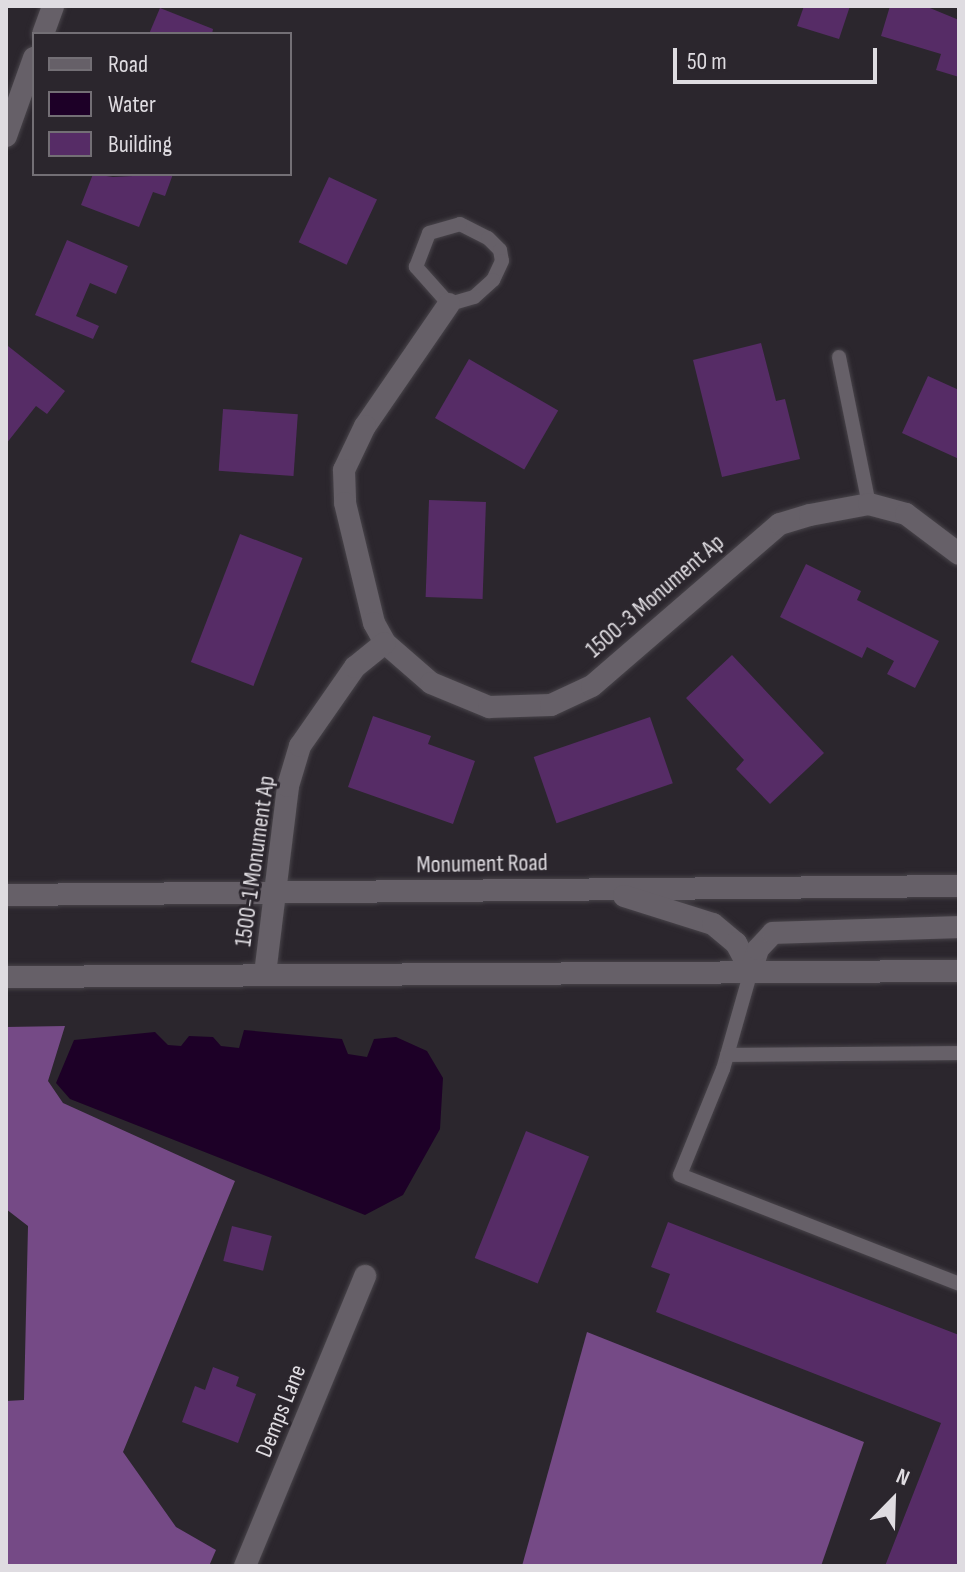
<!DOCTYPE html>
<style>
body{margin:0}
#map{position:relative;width:965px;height:1572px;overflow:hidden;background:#2b262d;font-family:"Sofia Sans Condensed",sans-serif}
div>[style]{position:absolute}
.forest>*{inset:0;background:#754a86}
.water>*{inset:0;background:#1d0027}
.building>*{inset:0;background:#562c66;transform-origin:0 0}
.roads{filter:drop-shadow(0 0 2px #48444a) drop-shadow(0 0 2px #48444a)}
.service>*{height:14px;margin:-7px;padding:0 7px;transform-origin:7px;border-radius:7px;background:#666068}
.minor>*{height:22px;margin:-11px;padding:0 11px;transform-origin:11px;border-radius:11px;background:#666068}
.secondary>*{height:22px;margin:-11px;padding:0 11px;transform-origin:11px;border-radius:11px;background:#666068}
span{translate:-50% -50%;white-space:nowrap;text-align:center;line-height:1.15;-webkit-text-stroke:6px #2b262d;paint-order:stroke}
.street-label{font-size:24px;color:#dfdce1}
.frame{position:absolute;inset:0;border:8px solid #dfdce1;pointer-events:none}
.legend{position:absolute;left:32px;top:32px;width:260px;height:144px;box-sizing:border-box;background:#2b262d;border:2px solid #736f75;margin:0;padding:10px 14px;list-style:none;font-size:24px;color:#dfdce1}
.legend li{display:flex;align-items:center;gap:16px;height:40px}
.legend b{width:40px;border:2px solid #736f75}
.north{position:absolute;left:853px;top:1460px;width:80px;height:80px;-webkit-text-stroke:6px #2b262d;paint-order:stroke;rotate:23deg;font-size:22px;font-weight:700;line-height:32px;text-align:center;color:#dfdce1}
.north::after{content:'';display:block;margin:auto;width:28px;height:36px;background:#dfdce1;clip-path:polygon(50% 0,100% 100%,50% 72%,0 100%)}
.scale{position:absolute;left:673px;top:48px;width:204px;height:36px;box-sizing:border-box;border:4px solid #dfdce1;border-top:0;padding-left:10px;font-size:24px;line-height:28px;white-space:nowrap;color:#dfdce1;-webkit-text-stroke:6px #2b262d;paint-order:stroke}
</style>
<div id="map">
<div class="forest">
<i style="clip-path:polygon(65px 1026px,48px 1081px,63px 1103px,235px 1181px,123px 1452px,176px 1527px,216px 1550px,209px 1566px,6px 1566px,6px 1401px,24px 1400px,28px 1226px,6px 1209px,6px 1027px)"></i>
<i style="clip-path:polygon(587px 1332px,864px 1442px,821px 1566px,522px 1566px)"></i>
</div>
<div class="water">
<i style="clip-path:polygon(244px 1030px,342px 1039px,348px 1054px,367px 1057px,374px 1039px,396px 1037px,427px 1051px,443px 1078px,440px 1129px,403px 1195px,365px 1215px,70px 1099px,56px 1083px,74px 1040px,155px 1032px,168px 1045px,181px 1046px,189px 1036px,213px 1037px,221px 1046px,239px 1048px)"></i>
</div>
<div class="building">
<i style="clip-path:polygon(804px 6px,850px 6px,839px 39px,797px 26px)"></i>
<i style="clip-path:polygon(890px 6px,925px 6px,959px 20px,959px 77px,936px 70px,941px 54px,881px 36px)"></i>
<i style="clip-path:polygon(160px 8px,213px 29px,212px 34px,149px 34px)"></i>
<i style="clip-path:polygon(93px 174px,113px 177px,173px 174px,165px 196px,153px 192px,139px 227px,81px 205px)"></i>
<i style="left:329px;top:177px;width:53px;height:72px;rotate:25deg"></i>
<i style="clip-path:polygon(67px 240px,128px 266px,116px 294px,90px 283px,76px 316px,99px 326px,93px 339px,35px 315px)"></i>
<i style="clip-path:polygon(761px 343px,776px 401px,785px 399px,800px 459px,722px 477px,693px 360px)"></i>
<i style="clip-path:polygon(8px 346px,65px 391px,47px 414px,36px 406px,6px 444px)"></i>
<i style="left:469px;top:359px;width:103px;height:68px;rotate:30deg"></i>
<i style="clip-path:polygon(928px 376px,959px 390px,959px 459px,902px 433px)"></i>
<i style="left:223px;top:409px;width:75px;height:62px;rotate:4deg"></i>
<i style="left:429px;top:500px;width:57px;height:97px;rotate:2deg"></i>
<i style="left:240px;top:534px;width:67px;height:137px;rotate:21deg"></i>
<i style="clip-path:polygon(806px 564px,861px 591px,857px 600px,939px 641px,915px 688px,887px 674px,894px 661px,867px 647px,862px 658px,780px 617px)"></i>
<i style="clip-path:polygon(732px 655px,824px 753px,770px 804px,736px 769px,744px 760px,686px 698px)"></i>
<i style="clip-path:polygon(373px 716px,431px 736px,428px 744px,475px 761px,453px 824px,348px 787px)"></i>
<i style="left:650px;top:717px;width:70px;height:123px;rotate:71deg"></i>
<i style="left:526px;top:1131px;width:68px;height:137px;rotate:22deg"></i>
<i style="clip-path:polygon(668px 1222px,959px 1335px,959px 1566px,885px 1566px,941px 1423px,656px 1312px,670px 1274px,651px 1267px)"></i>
<i style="left:232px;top:1226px;width:41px;height:36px;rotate:14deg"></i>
<i style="clip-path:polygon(213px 1367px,239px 1377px,236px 1386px,256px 1394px,238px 1443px,182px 1422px,195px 1386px,205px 1390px)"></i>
</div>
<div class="roads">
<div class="service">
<i style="left:460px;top:224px;width:31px;rotate:27deg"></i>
<i style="left:488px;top:238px;width:17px;rotate:45deg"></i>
<i style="left:500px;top:250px;width:11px;rotate:80deg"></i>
<i style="left:502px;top:261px;width:21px;rotate:115deg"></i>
<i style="left:493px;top:280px;width:25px;rotate:138deg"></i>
<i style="left:474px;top:297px;width:26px;rotate:164deg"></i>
<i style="left:449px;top:304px;width:50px;rotate:-131.7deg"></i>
<i style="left:416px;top:267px;width:36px;rotate:-69deg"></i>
<i style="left:429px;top:233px;width:32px;rotate:-16deg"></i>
<i style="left:839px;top:357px;width:150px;rotate:78.5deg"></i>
<i style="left:751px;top:971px;width:102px;rotate:105.9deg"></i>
<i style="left:723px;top:1069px;width:114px;rotate:112.1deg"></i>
<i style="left:680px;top:1175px;width:300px;rotate:21.3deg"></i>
<i style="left:727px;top:1055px;width:232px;rotate:-0.5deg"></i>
</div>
<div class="minor">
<i style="left:43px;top:34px;width:30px;rotate:-70deg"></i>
<i style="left:6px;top:136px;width:83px;rotate:-70.3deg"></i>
<i style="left:449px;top:304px;width:148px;rotate:124.5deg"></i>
<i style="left:365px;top:426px;width:49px;rotate:115.5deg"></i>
<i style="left:344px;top:470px;width:33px;rotate:88deg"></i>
<i style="left:345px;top:503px;width:123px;rotate:76.4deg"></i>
<i style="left:374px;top:623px;width:23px;rotate:61deg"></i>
<i style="left:385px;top:643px;width:61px;rotate:41deg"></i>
<i style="left:431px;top:683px;width:63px;rotate:22.5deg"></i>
<i style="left:489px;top:707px;width:62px;rotate:-1.8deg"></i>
<i style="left:551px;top:705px;width:45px;rotate:-24.9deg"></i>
<i style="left:592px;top:686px;width:248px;rotate:-40.8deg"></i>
<i style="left:780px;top:524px;width:31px;rotate:-17deg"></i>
<i style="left:810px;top:515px;width:60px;rotate:-10.6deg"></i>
<i style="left:869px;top:504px;width:38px;rotate:15deg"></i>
<i style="left:906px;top:514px;width:66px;rotate:37deg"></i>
<i style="left:265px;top:974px;width:189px;rotate:-83deg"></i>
<i style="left:288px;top:786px;width:42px;rotate:-73.3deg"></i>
<i style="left:300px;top:746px;width:96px;rotate:-55.2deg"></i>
<i style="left:355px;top:667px;width:38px;rotate:-39deg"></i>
<i style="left:245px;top:1566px;width:314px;rotate:-67.5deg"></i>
</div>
<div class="secondary">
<i style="left:6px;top:895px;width:953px;rotate:-0.54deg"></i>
<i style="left:624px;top:896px;width:93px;rotate:17.5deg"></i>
<i style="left:713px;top:924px;width:30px;rotate:40deg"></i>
<i style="left:736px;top:943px;width:32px;rotate:62deg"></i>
<i style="left:751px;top:971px;width:23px;rotate:-72deg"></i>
<i style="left:758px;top:949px;width:22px;rotate:-47deg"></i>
<i style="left:773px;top:933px;width:186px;rotate:-1.8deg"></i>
<i style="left:6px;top:977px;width:953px;rotate:-0.36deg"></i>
</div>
</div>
<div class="street-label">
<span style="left:655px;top:596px;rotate:-41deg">1500-3 Monument Ap</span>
<span style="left:255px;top:861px;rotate:-82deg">1500-1 Monument Ap</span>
<span style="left:482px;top:864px;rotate:-1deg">Monument Road</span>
<span style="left:281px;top:1411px;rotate:-68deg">Demps Lane</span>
</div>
<div class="frame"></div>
<ul class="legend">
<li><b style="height:10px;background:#666068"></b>Road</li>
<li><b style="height:22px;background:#1d0027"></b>Water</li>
<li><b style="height:22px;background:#562c66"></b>Building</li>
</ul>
<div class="north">N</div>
<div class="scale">50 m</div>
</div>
